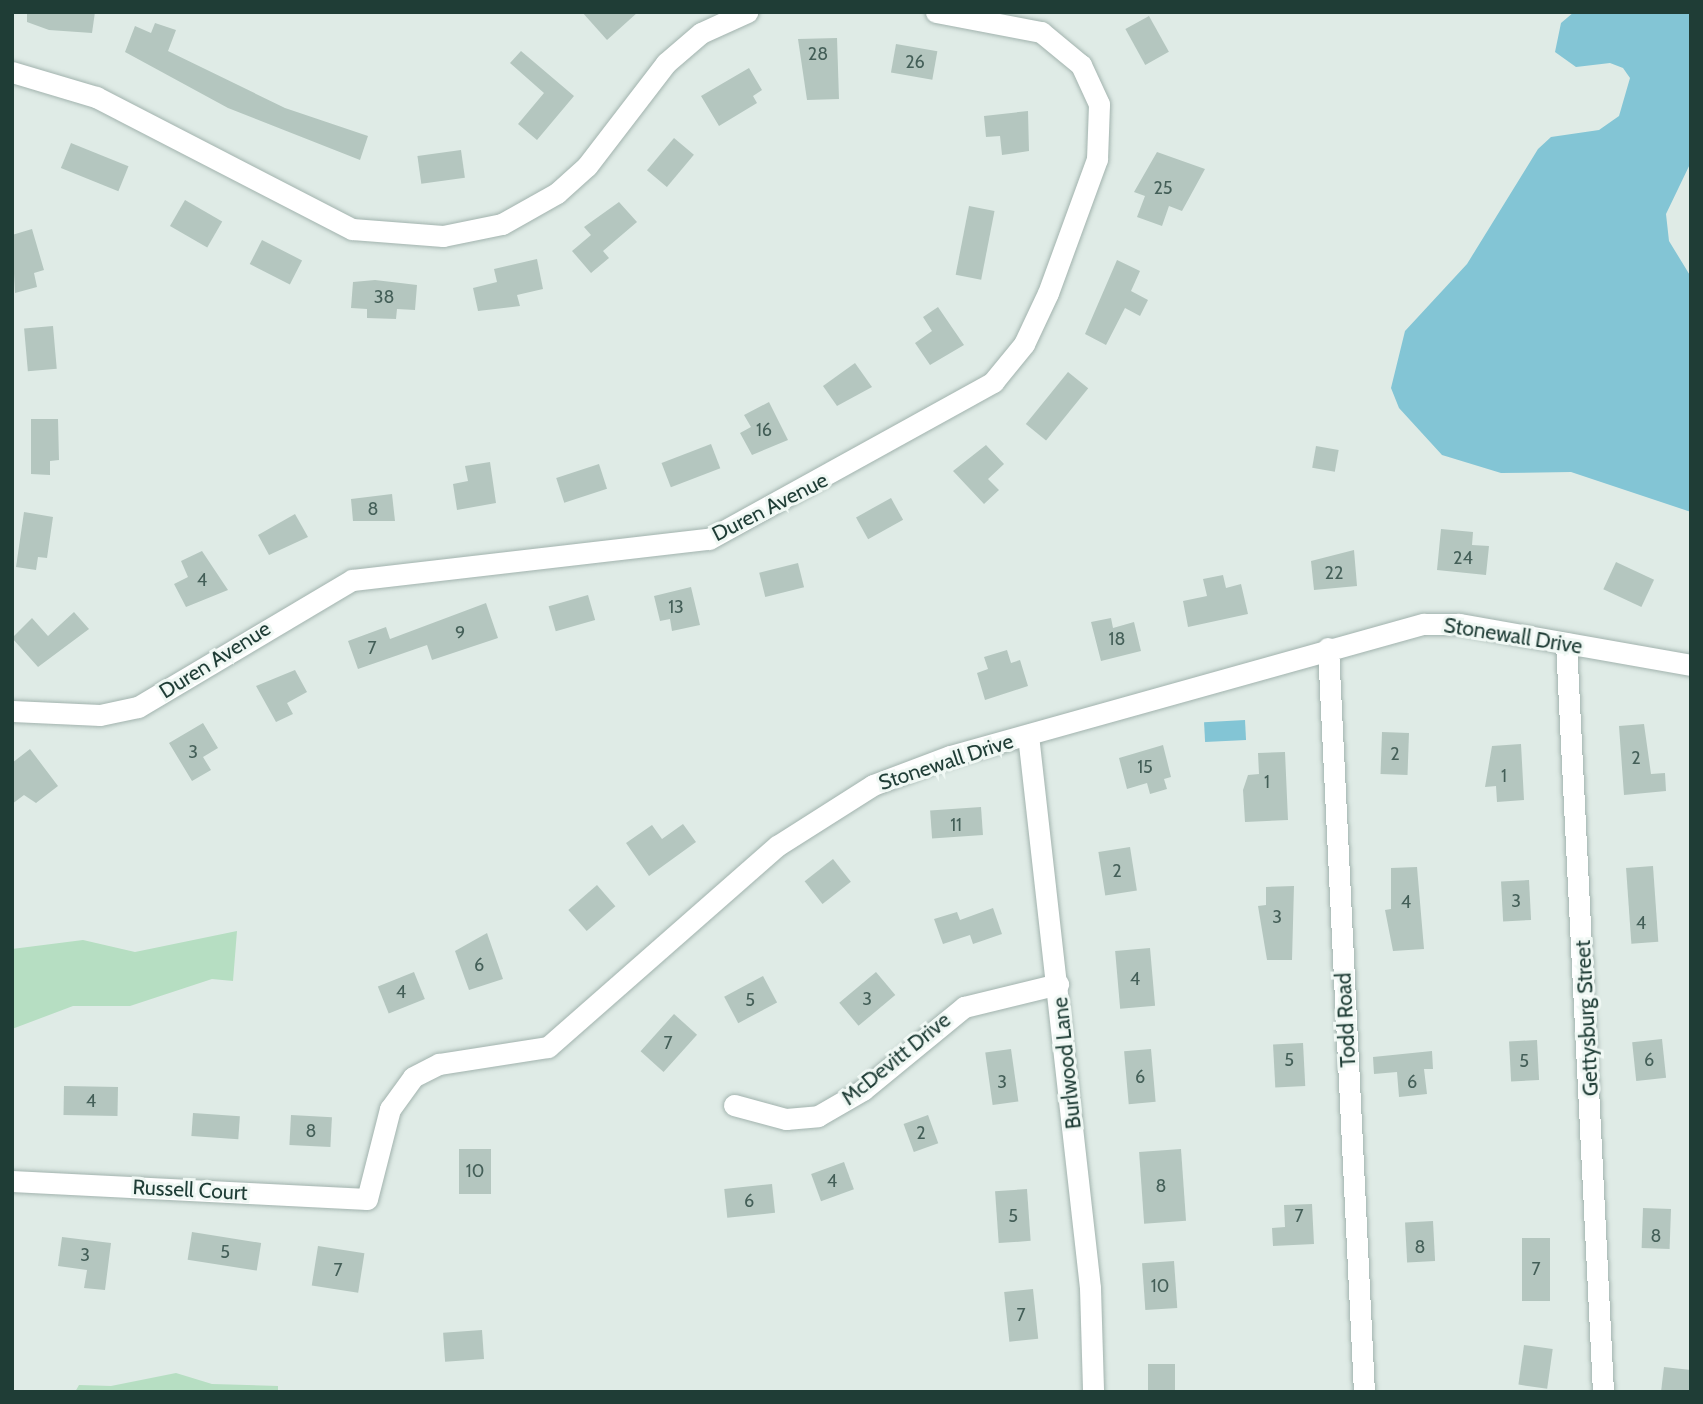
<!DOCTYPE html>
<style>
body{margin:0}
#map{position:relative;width:1703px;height:1404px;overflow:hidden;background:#dfebe6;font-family:Cabin,sans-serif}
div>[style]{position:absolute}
.green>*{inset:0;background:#b6dec2}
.water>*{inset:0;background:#83c5d5;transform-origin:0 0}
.building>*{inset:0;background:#b4c6bf;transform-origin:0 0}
.roads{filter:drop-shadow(0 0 2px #a2b3ae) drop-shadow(0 0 2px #a2b3ae)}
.street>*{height:21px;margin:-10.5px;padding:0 10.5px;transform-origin:10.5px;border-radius:10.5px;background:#fff}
span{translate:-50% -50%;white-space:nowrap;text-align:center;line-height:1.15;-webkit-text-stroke:6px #f0f8f4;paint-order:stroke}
.number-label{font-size:18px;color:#445f58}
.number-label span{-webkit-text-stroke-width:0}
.street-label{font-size:21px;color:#1f3d36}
.frame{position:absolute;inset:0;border:14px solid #1f3d36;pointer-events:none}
</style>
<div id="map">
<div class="green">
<i style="clip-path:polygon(237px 931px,233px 981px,212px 979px,130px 1006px,73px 1006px,12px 1029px,12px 949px,83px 940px,135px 952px)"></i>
<i style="clip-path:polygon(176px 1373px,212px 1384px,278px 1386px,278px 1392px,75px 1392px,79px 1385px,111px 1386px)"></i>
</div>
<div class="water">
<i style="clip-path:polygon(1574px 12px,1691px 12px,1691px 162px,1666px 214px,1669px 241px,1691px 277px,1691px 512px,1571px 472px,1501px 473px,1442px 455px,1399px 408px,1391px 388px,1405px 331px,1467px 264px,1538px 149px,1551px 137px,1599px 130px,1619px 116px,1630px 78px,1623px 68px,1610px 63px,1576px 67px,1555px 52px,1561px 23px)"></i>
<i style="left:1245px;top:720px;width:20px;height:41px;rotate:87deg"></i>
</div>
<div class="building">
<i style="clip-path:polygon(27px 12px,95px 12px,92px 33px,49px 30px,27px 22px)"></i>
<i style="clip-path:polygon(582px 12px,638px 12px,607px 40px)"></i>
<i style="left:1149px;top:16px;width:41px;height:27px;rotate:61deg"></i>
<i style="clip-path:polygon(155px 23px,176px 30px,168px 51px,285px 108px,368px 136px,360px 160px,228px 108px,125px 52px,135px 26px,151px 33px)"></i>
<i style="clip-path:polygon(837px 38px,839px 99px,807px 100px,798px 39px)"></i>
<i style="left:896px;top:44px;width:42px;height:29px;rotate:10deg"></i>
<i style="clip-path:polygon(521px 51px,574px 96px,537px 140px,518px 124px,544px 93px,510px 63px)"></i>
<i style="clip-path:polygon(749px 68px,762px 90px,753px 96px,757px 103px,719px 126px,701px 96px)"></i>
<i style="clip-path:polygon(1028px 111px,1029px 151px,1002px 155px,1000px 136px,986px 137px,984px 116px)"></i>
<i style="left:674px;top:138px;width:26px;height:42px;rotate:40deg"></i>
<i style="left:71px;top:143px;width:62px;height:27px;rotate:22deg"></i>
<i style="left:461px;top:150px;width:28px;height:44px;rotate:82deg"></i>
<i style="clip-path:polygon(1157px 152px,1205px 169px,1182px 211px,1169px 206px,1162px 226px,1137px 217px,1145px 196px,1134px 192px)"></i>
<i style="left:185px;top:200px;width:43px;height:30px;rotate:30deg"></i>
<i style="clip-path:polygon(619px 202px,637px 222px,603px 251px,609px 258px,591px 273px,572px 251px,591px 235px,584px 227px)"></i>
<i style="left:969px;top:206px;width:26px;height:70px;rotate:11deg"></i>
<i style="clip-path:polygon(32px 229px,44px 270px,34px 273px,37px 287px,15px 293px,12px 235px)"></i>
<i style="left:262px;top:240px;width:45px;height:27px;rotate:27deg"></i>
<i style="clip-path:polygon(537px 259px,543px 289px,517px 295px,520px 306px,478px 311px,473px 288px,497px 282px,494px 269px)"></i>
<i style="clip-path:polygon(1117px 260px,1140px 271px,1131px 291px,1148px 300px,1140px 316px,1125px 308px,1106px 345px,1085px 334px)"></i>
<i style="clip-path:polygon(375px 280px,417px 285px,415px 310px,397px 309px,396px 319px,367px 318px,367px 309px,351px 308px,353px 282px)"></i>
<i style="clip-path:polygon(938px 307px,964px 345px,930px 365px,915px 343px,932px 331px,923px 317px)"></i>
<i style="left:53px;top:326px;width:43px;height:29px;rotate:85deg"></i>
<i style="clip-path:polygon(855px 363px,872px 387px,837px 406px,823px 386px)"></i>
<i style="left:1068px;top:372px;width:26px;height:67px;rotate:39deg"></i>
<i style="clip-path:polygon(769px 402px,788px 440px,752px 455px,740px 433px,751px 427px,744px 415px)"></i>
<i style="clip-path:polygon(31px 419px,58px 419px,59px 460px,50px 461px,50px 475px,31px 474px)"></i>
<i style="left:711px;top:444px;width:26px;height:53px;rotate:69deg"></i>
<i style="clip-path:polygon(986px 445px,1004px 464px,988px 479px,999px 490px,984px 504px,953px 471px)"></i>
<i style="left:1316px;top:446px;width:23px;height:22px;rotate:10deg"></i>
<i style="clip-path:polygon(490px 462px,496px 503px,457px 510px,453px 484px,468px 481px,465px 466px)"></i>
<i style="left:599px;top:464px;width:26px;height:45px;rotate:72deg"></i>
<i style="clip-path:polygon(392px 494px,395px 521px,353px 521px,351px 499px)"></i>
<i style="left:891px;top:498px;width:25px;height:40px;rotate:61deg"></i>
<i style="clip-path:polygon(24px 512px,53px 517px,47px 558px,38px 557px,36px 570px,16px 567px)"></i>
<i style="clip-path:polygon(295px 514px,308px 537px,269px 555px,258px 535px)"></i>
<i style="clip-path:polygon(1441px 529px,1473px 532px,1472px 545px,1489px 546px,1486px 575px,1437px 570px)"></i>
<i style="clip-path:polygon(1354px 550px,1357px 586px,1314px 590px,1311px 561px)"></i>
<i style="clip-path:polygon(202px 551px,228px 590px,186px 607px,174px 584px,188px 577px,181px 561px)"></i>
<i style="left:1616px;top:562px;width:42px;height:30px;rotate:25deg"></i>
<i style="left:798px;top:563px;width:25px;height:40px;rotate:76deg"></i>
<i style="clip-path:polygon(1223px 575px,1226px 588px,1241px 584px,1248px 614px,1188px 627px,1183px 601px,1207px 596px,1203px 579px)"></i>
<i style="clip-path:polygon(691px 587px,700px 625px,672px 631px,670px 619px,660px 621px,654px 596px)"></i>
<i style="left:588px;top:595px;width:26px;height:41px;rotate:74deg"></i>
<i style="clip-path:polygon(486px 603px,498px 638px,432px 660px,427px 645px,358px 669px,348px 641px,386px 627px,390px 639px)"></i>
<i style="clip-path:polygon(74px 612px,89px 629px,38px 667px,12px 638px,32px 618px,48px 636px)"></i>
<i style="clip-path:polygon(1111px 618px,1113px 628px,1134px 622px,1141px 651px,1101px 661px,1091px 622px)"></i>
<i style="clip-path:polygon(1007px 650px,1011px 663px,1020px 660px,1028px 686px,985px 700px,977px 673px,988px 669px,984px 657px)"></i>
<i style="clip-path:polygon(295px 670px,307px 692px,287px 703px,293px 714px,276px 722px,256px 686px)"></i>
<i style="clip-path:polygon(203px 723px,218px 748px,203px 757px,211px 770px,192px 781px,169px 743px)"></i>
<i style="clip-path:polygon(1644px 724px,1651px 774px,1665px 773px,1666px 791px,1624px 795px,1619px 726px)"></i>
<i style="left:1382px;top:732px;width:27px;height:42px;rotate:2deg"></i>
<i style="clip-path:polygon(1521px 744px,1524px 800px,1497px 802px,1496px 786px,1485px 787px,1492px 746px)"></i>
<i style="clip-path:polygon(1163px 745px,1171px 777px,1164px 779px,1167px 789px,1150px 794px,1147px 783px,1127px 789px,1119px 758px)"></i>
<i style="clip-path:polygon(30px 749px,58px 786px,36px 803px,24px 795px,12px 804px,12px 763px)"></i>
<i style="clip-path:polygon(1285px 752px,1288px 820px,1245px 822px,1243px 790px,1248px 775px,1259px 774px,1258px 753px)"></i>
<i style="left:981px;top:807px;width:28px;height:51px;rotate:86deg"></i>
<i style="clip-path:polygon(683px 824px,696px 842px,649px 876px,626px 843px,652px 825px,662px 839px)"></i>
<i style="left:1130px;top:847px;width:44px;height:32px;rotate:81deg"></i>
<i style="left:833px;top:859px;width:29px;height:36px;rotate:52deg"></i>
<i style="left:1653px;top:866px;width:76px;height:27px;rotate:86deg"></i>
<i style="clip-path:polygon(1417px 867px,1424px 949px,1393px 951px,1385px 910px,1391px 909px,1391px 868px)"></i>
<i style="left:1529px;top:880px;width:40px;height:28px;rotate:87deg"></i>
<i style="left:597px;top:885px;width:28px;height:38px;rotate:49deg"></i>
<i style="clip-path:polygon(1294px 886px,1292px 960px,1267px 960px,1258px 906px,1266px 905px,1266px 887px)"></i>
<i style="clip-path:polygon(993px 908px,1002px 934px,973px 944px,970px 935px,943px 944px,934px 919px,957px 912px,960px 920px)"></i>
<i style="clip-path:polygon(487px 933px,503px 979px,469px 990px,455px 951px)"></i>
<i style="left:1150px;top:948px;width:58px;height:35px;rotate:85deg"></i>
<i style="left:414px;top:972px;width:29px;height:39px;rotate:68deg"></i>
<i style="left:876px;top:972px;width:30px;height:48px;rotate:50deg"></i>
<i style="left:763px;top:976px;width:30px;height:44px;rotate:62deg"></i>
<i style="left:674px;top:1014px;width:31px;height:50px;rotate:42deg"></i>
<i style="left:1662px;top:1039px;width:39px;height:30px;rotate:84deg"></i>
<i style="left:1537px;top:1040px;width:40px;height:28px;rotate:87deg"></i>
<i style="left:1303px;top:1043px;width:43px;height:30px;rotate:87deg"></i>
<i style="left:1011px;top:1049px;width:53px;height:26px;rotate:82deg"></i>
<i style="left:1151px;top:1049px;width:53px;height:27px;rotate:85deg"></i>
<i style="clip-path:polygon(1432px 1051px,1433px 1069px,1424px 1069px,1427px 1094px,1399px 1097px,1397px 1072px,1374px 1074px,1373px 1057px)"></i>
<i style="left:64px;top:1086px;width:54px;height:29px;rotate:1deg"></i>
<i style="left:193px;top:1113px;width:47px;height:23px;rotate:4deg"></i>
<i style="left:291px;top:1115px;width:41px;height:30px;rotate:3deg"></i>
<i style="left:928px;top:1115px;width:30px;height:26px;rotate:70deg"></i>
<i style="left:459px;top:1149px;width:32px;height:45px"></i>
<i style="left:1181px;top:1149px;width:72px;height:42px;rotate:86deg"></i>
<i style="left:844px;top:1162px;width:29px;height:35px;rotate:70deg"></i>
<i style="left:772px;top:1184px;width:29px;height:48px;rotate:84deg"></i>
<i style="left:1027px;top:1189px;width:52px;height:32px;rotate:86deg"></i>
<i style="clip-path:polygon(1312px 1204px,1314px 1244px,1273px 1246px,1272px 1228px,1285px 1227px,1284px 1205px)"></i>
<i style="left:1643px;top:1208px;width:28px;height:40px;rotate:2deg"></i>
<i style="left:1433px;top:1221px;width:40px;height:28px;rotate:87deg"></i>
<i style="left:192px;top:1232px;width:70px;height:28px;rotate:9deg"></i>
<i style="clip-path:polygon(62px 1237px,111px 1243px,105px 1290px,84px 1288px,87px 1270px,58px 1266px)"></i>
<i style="left:1522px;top:1238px;width:28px;height:63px"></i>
<i style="left:318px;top:1246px;width:47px;height:40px;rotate:9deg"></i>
<i style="left:1174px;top:1261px;width:47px;height:32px;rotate:86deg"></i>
<i style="left:1033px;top:1289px;width:50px;height:29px;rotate:84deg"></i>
<i style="left:482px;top:1330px;width:29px;height:39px;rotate:86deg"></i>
<i style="left:1524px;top:1345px;width:29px;height:40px;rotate:8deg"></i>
<i style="left:1148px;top:1364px;width:27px;height:28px"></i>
<i style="clip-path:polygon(1664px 1367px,1691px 1370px,1690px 1392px,1661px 1392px)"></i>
</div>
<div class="roads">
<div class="street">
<i style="left:12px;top:72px;width:88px;rotate:16.6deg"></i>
<i style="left:96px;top:97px;width:288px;rotate:27.3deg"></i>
<i style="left:352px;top:229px;width:91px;rotate:4.4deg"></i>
<i style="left:443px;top:236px;width:60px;rotate:-11.5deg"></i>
<i style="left:502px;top:224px;width:63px;rotate:-29.4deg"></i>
<i style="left:557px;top:193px;width:40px;rotate:-42deg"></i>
<i style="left:587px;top:166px;width:130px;rotate:-52.5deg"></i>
<i style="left:666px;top:63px;width:46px;rotate:-40.6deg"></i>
<i style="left:701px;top:33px;width:51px;rotate:-24.5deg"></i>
<i style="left:1566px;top:643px;width:750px;rotate:87.17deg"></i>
<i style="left:1328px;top:648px;width:745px;rotate:87.23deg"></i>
<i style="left:12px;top:711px;width:88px;rotate:2.6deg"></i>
<i style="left:100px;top:715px;width:39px;rotate:-12deg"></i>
<i style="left:138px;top:707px;width:249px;rotate:-30.7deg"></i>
<i style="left:352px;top:580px;width:359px;rotate:-6.6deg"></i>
<i style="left:709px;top:539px;width:325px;rotate:-28.9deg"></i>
<i style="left:993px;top:382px;width:49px;rotate:-50.8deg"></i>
<i style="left:1024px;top:344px;width:56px;rotate:-64.8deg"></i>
<i style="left:1048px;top:293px;width:143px;rotate:-69.9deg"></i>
<i style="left:1097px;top:159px;width:55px;rotate:-87.9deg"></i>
<i style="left:1099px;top:104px;width:43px;rotate:-114.8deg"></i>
<i style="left:1081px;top:65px;width:52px;rotate:-140.5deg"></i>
<i style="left:1041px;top:32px;width:107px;rotate:-169.2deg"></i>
<i style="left:1028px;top:735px;width:556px;rotate:83.6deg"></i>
<i style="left:1090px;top:1288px;width:104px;rotate:88.3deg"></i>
<i style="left:734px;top:1105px;width:54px;rotate:15.1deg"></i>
<i style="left:786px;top:1119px;width:32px;rotate:-5deg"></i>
<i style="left:818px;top:1116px;width:52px;rotate:-30deg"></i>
<i style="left:863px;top:1090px;width:131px;rotate:-39.4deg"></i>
<i style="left:964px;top:1007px;width:97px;rotate:-13.7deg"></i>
<i style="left:12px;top:1181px;width:355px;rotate:2.9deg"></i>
<i style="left:367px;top:1199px;width:93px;rotate:-75.7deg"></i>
<i style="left:390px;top:1109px;width:39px;rotate:-54deg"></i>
<i style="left:413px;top:1077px;width:29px;rotate:-27deg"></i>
<i style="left:439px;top:1064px;width:110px;rotate:-8.9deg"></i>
<i style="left:548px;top:1047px;width:305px;rotate:-41.3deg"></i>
<i style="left:777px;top:846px;width:114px;rotate:-32.4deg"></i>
<i style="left:873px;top:785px;width:82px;rotate:-20.6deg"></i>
<i style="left:950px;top:756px;width:492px;rotate:-15.6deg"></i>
<i style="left:1424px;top:624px;width:35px"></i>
<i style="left:1459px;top:624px;width:236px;rotate:10deg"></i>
</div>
</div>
<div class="number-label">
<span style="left:818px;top:54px">28</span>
<span style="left:915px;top:62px">26</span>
<span style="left:1163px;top:188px">25</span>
<span style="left:384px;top:297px">38</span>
<span style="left:764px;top:430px">16</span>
<span style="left:373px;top:509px">8</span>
<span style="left:1463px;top:558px">24</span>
<span style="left:1334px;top:573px">22</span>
<span style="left:202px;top:580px">4</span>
<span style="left:676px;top:607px">13</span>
<span style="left:460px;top:633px">9</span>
<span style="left:1117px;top:639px">18</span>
<span style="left:372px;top:648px">7</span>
<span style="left:193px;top:752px">3</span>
<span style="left:1395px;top:754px">2</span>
<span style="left:1636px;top:758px">2</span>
<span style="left:1145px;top:767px">15</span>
<span style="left:1504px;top:776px">1</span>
<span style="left:1267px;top:782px">1</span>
<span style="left:956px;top:825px">11</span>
<span style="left:1117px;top:871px">2</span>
<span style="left:1516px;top:901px">3</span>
<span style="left:1406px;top:902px">4</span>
<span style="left:1277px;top:917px">3</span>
<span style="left:1641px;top:923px">4</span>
<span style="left:479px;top:965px">6</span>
<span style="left:1135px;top:979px">4</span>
<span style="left:401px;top:992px">4</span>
<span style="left:867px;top:999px">3</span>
<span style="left:750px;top:1000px">5</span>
<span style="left:668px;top:1043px">7</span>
<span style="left:1289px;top:1060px">5</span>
<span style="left:1649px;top:1060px">6</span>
<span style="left:1524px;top:1061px">5</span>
<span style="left:1140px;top:1077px">6</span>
<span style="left:1002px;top:1082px">3</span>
<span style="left:1412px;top:1082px">6</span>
<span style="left:91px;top:1101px">4</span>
<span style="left:311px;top:1131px">8</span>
<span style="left:921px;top:1133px">2</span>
<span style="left:475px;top:1171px">10</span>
<span style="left:832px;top:1181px">4</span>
<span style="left:1161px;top:1186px">8</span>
<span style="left:749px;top:1201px">6</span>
<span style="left:1013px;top:1216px">5</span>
<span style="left:1299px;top:1216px">7</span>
<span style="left:1656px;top:1236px">8</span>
<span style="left:1420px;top:1247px">8</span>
<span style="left:225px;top:1252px">5</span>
<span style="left:85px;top:1255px">3</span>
<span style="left:1536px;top:1269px">7</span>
<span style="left:338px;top:1270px">7</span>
<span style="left:1160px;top:1286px">10</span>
<span style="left:1021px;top:1315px">7</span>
</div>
<div class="street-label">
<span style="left:770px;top:507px;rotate:-27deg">Duren Avenue</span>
<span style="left:1513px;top:636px;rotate:9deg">Stonewall Drive</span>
<span style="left:215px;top:660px;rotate:-32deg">Duren Avenue</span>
<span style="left:946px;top:762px;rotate:-18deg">Stonewall Drive</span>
<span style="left:1587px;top:1018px;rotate:-93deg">Gettysburg Street</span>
<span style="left:1346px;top:1020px;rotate:-93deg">Todd Road</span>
<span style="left:896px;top:1059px;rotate:-39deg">McDevitt Drive</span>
<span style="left:1067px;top:1063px;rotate:-96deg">Burlwood Lane</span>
<span style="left:190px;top:1190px;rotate:3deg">Russell Court</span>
</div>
<div class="frame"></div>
</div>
